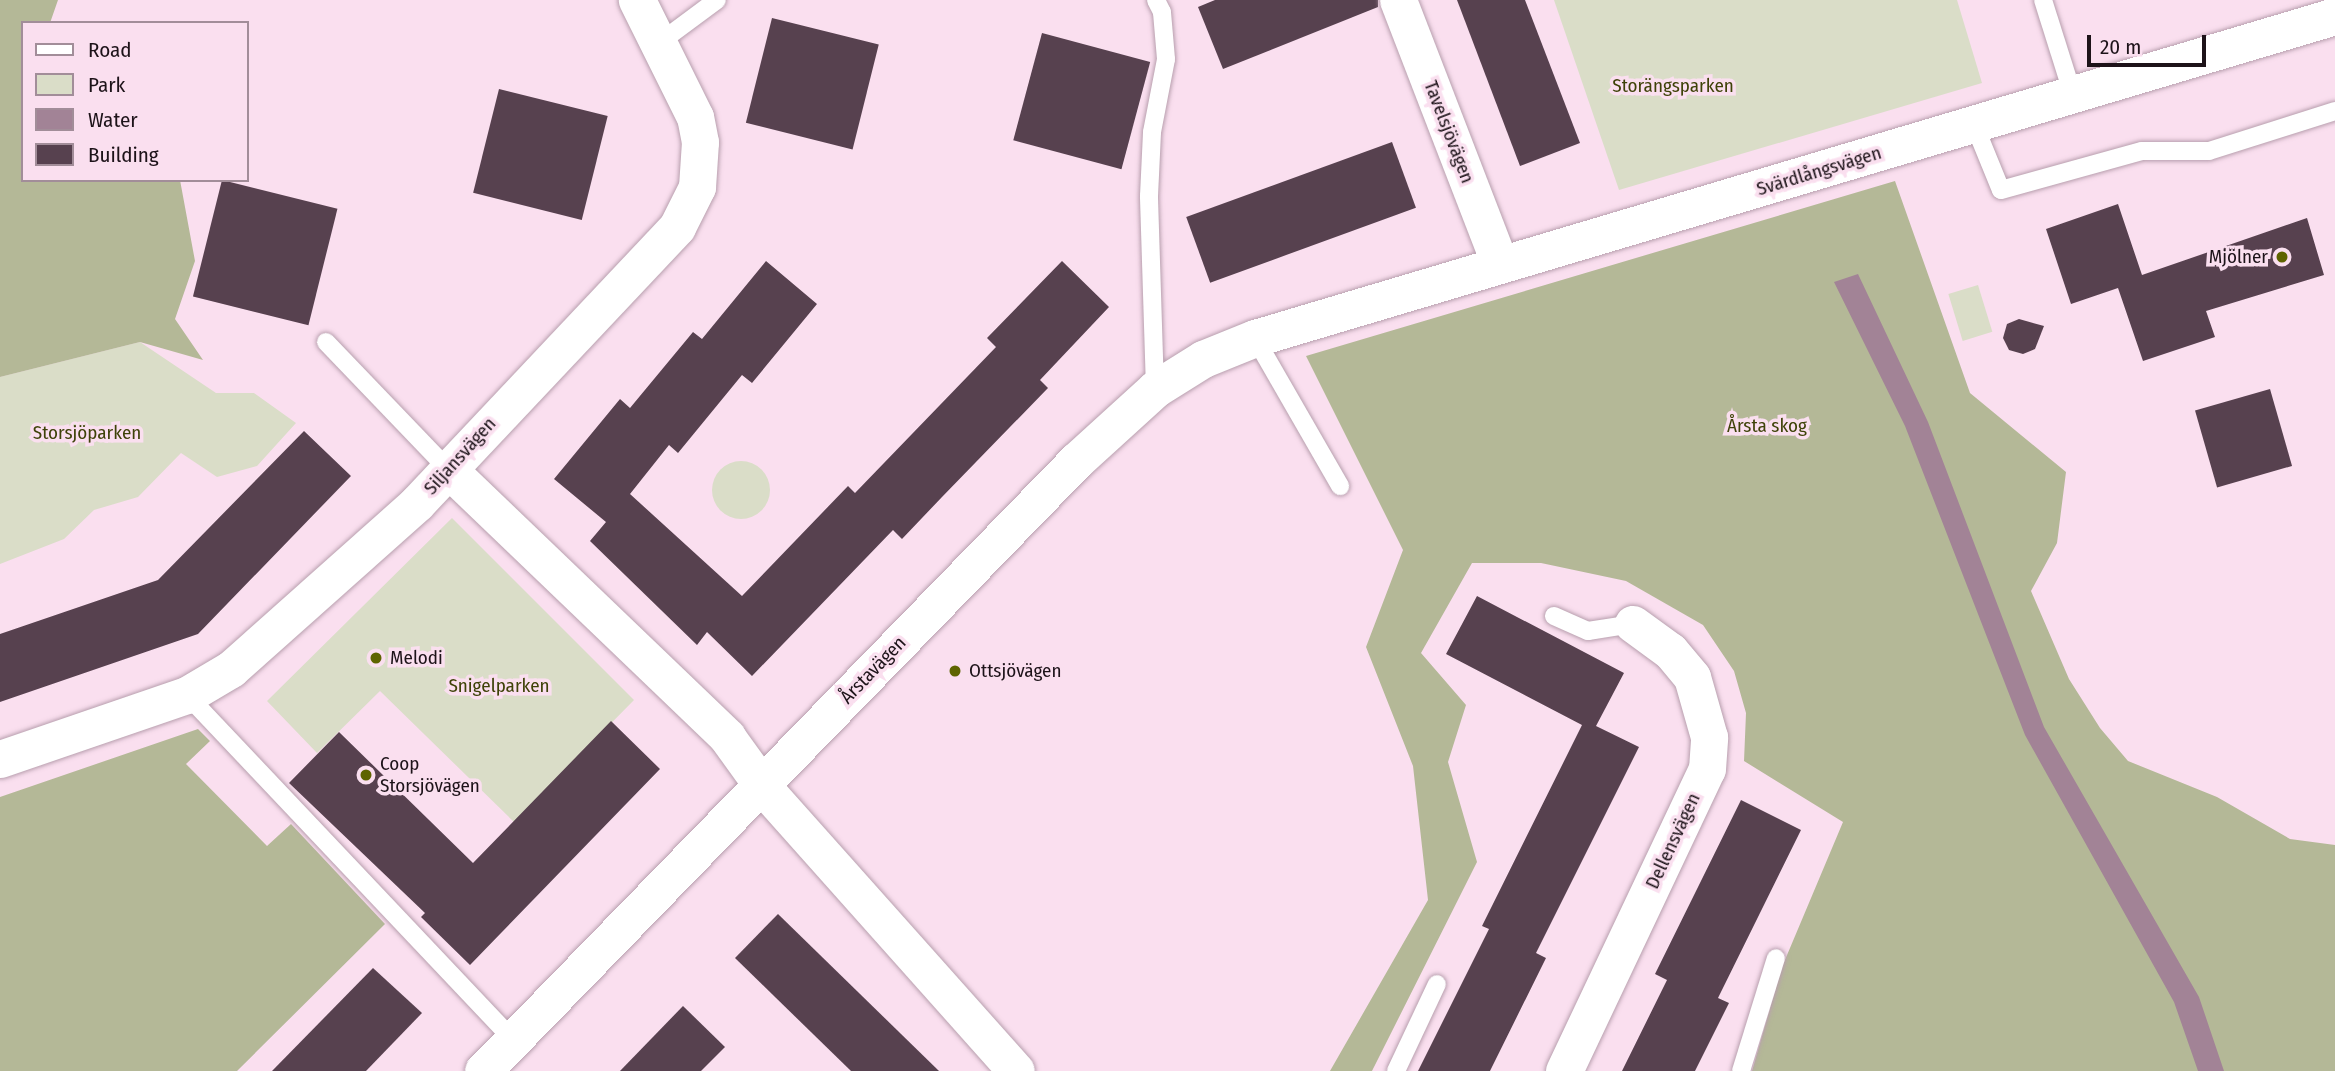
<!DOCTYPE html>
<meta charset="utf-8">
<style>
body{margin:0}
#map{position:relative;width:2335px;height:1071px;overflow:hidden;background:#fadfef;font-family:"Fira Sans Condensed",sans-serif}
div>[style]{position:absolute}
.green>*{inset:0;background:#daddc8;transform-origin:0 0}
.round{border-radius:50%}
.forest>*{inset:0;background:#b4b897}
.water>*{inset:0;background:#a28396}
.building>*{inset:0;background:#57414f;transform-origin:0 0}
.roads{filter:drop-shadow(0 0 2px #b89fae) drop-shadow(0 0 2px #b89fae)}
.lane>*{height:18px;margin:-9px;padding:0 9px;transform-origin:9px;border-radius:9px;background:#fff}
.street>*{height:37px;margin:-18.5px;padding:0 18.5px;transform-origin:18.5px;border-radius:18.5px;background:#fff}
.dots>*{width:19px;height:19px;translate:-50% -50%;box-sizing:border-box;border:4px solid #fadfef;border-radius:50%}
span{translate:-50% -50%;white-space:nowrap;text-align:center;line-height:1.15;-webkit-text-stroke:7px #fadfef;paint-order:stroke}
.park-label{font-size:19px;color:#3e4208}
.street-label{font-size:19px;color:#1d1319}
.poi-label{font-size:19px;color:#1d1319}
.right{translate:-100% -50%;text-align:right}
.left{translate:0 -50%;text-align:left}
.legend{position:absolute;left:21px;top:21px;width:228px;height:161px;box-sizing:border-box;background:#fadfef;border:2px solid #a28d99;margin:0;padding:9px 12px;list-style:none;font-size:21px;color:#1d1319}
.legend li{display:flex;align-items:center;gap:14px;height:35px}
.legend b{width:35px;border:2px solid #a28d99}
.scale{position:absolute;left:2087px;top:35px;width:119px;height:32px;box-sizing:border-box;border:4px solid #1d1319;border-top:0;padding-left:9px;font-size:21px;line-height:24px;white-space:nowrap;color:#1d1319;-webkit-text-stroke:5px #fadfef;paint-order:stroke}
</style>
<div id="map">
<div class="green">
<i style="clip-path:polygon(1554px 0,1957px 0,1982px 83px,1619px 190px)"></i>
<i style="left:1978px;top:285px;width:49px;height:31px;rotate:73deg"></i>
<i style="clip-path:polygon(140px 342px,216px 393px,254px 393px,296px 423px,257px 466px,217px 477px,181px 453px,138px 497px,94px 510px,64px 539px,0 564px,0 377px)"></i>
<i class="round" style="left:712px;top:461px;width:58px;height:58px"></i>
<i style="clip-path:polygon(452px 518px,634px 700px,514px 822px,380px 691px,317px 753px,267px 701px)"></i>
</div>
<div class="forest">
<i style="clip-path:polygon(0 0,58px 0,50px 23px,23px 23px,23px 180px,180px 180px,195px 261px,175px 319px,203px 360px,140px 342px,0 377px)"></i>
<i style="clip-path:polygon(1895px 181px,1970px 393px,2066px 472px,2057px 543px,2031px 591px,2069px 679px,2100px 728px,2128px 761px,2217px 797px,2290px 839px,2335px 845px,2335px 1071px,1752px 1071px,1782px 967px,1843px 822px,1744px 761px,1746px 713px,1734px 671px,1703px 625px,1626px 581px,1541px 563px,1472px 563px,1421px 653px,1466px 705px,1448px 762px,1477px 862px,1372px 1071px,1330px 1071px,1428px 900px,1413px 766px,1366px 647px,1403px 550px,1306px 356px)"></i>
<i style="clip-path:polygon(198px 729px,210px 741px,186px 764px,267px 846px,291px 824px,385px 924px,237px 1071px,0 1071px,0 797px)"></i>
</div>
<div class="water">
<i style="clip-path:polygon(1858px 274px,1928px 422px,2044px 727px,2199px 997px,2224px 1071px,2198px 1071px,2174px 1002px,2025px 735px,1905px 426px,1834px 282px)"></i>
</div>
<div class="building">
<i style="clip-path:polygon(1215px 0,1378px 0,1378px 7px,1223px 69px,1198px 7px)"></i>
<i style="clip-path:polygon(1457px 0,1525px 0,1580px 143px,1520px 166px)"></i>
<i style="left:772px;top:18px;width:110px;height:108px;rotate:14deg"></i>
<i style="left:1042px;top:33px;width:112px;height:111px;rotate:15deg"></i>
<i style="left:499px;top:89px;width:112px;height:107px;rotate:14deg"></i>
<i style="left:1392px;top:142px;width:70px;height:219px;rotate:70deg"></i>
<i style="left:222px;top:180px;width:119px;height:120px;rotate:14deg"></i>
<i style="clip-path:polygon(2118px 204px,2142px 275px,2307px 218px,2324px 275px,2206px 311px,2215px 337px,2143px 361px,2118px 288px,2071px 304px,2046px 229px)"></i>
<i style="clip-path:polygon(766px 261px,817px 304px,752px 383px,742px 375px,678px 453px,669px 445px,630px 494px,742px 596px,848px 486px,855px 493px,996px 347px,987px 338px,1062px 261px,1109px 307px,1040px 380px,1048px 388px,942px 497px,902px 539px,893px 530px,752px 676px,707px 632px,697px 645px,590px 541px,606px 522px,554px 479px,620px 399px,630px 408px,693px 332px,702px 339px)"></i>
<i style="clip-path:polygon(2019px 319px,2044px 326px,2035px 349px,2023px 354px,2009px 350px,2003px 338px,2007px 324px)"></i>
<i style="left:2270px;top:389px;width:80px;height:78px;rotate:74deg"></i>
<i style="clip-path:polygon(304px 431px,351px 476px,198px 634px,0 702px,0 634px,158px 580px)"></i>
<i style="clip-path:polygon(1477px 596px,1624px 673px,1596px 726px,1639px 747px,1536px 953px,1546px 958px,1490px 1071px,1418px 1071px,1489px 929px,1482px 926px,1582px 725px,1446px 654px)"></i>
<i style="clip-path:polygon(611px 721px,660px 769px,470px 965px,421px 917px,425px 913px,289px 783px,339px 732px,473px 863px)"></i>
<i style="clip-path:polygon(1741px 800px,1801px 830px,1718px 998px,1729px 1003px,1695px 1071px,1622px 1071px,1667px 980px,1655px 974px)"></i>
<i style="clip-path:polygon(778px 914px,939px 1071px,851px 1071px,774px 996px,735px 958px)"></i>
<i style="clip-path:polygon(373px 968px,422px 1013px,366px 1071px,272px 1071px)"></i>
<i style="clip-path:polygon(683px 1006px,725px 1047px,701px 1071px,620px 1071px)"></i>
</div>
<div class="roads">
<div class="lane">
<i style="left:2043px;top:0;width:100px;rotate:72.5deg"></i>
<i style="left:659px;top:43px;width:72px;rotate:-36.6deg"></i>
<i style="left:1974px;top:124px;width:71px;rotate:67.8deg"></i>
<i style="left:2001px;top:190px;width:146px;rotate:-15.5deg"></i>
<i style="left:2142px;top:151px;width:67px"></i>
<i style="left:2209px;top:151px;width:132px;rotate:-17.6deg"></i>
<i style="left:1255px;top:338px;width:171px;rotate:60.1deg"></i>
<i style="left:326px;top:342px;width:176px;rotate:46.2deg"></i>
<i style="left:1155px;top:389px;width:193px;rotate:-91.8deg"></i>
<i style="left:1149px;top:196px;width:64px;rotate:-87.3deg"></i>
<i style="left:1152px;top:132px;width:74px;rotate:-79.1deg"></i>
<i style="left:1166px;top:59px;width:47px;rotate:-94.9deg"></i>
<i style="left:1162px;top:12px;width:13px;rotate:-117deg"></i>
<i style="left:1554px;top:616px;width:37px;rotate:24deg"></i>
<i style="left:1588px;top:631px;width:46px;rotate:-8.8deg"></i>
<i style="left:187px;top:695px;width:475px;rotate:46.6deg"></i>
<i style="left:1396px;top:1071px;width:96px;rotate:-64.8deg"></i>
<i style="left:1741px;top:1071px;width:118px;rotate:-72.8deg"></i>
</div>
<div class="street">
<i style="left:1398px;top:0;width:283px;rotate:68.9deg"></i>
<i style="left:448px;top:469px;width:387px;rotate:43.8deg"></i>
<i style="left:727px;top:737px;width:62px;rotate:54.2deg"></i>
<i style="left:763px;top:787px;width:380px;rotate:48.3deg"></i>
<i style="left:0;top:759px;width:198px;rotate:-18.9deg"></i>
<i style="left:187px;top:695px;width:51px;rotate:-30.6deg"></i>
<i style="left:231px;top:669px;width:249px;rotate:-41.7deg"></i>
<i style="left:417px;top:503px;width:379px;rotate:-46.7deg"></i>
<i style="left:677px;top:227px;width:45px;rotate:-63.4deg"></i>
<i style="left:697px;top:187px;width:45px;rotate:-86.2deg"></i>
<i style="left:700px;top:142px;width:25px;rotate:-101deg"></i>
<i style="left:695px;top:117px;width:131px;rotate:-116.4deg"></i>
<i style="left:483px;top:1071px;width:851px;rotate:-45.81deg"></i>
<i style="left:1076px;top:461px;width:107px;rotate:-42.3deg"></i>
<i style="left:1155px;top:389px;width:57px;rotate:-32deg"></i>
<i style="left:1203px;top:359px;width:56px;rotate:-22deg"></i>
<i style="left:1255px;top:338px;width:1127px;rotate:-16.6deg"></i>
<i style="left:1564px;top:1071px;width:334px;rotate:-64.7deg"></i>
<i style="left:1707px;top:769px;width:32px;rotate:-86deg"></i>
<i style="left:1709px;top:737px;width:62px;rotate:-105.8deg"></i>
<i style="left:1692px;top:677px;width:34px;rotate:-130deg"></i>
<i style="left:1670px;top:651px;width:46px;rotate:-143.9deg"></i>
</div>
</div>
<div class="dots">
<i style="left:2282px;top:257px;background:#5e6400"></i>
<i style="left:376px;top:658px;background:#5e6400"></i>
<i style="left:955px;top:671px;background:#5e6400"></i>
<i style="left:366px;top:775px;background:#5e6400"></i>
</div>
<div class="park-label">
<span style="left:1673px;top:86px">Storängsparken</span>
<span style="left:1767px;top:426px">Årsta skog</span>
<span style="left:87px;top:433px">Storsjöparken</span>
<span style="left:499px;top:686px">Snigelparken</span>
</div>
<div class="street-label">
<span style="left:1449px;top:132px;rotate:69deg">Tavelsjövägen</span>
<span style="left:1819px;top:171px;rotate:-17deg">Svärdlångsvägen</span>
<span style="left:460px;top:456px;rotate:-48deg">Siljansvägen</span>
<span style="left:873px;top:670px;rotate:-46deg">Årstavägen</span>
<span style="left:1673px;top:841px;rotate:-65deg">Dellensvägen</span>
</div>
<div class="poi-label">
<span class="right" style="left:2268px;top:257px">Mjölner</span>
<span class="left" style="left:390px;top:658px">Melodi</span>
<span class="left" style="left:969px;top:671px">Ottsjövägen</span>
<span class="left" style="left:380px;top:775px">Coop<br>Storsjövägen</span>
</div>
<ul class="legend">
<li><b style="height:9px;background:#fff"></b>Road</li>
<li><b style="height:19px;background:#daddc8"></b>Park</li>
<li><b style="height:19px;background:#a28396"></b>Water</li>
<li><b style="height:19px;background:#57414f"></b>Building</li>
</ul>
<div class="scale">20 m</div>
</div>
